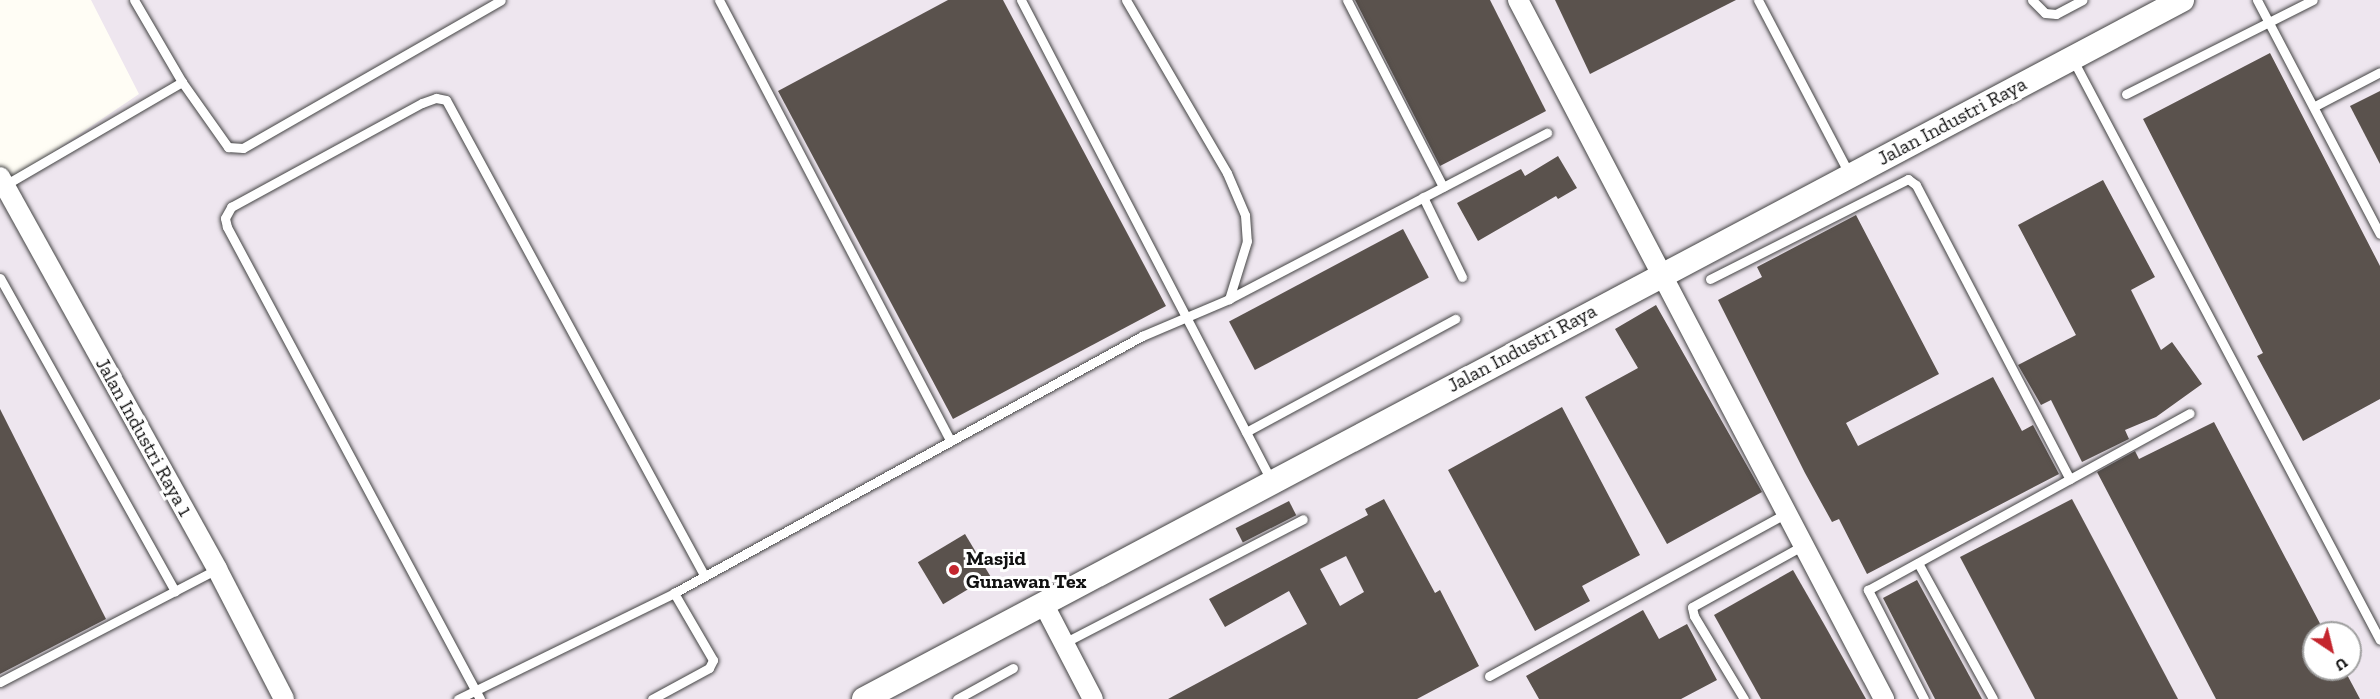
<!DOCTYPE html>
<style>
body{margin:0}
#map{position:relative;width:2380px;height:699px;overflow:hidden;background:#fffdf5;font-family:"Zilla Slab",serif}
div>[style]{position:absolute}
.industrial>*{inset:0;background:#eee6ef}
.building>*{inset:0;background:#5a524d;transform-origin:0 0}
.roads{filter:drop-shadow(0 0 2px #444) drop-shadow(0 0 2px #444)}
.service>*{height:9px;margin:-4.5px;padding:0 4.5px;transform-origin:4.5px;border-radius:4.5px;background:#fff}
.minor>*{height:20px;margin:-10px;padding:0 10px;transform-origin:10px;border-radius:10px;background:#fff}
.tertiary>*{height:24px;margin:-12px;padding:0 12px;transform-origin:12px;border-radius:12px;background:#fff}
.dots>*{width:16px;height:16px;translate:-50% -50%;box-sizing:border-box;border:3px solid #fff;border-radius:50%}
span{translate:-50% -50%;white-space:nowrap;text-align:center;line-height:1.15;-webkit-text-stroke:6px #fff;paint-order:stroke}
.street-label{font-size:20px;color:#111}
.poi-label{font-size:20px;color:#111;font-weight:700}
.left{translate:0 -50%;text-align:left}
.north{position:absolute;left:2302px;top:621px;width:60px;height:60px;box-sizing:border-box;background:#fff;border:2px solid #a0a0a0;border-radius:50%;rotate:145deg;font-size:16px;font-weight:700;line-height:24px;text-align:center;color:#111}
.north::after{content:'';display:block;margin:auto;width:21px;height:27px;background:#c4262e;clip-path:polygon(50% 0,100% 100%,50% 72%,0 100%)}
</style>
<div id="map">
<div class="industrial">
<i style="clip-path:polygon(evenodd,91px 0,2380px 0,2380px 699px,0 699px,0 180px,7px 183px,139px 94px,91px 0,2314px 633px,2350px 633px,2350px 669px,2314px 669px,2314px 633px)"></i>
</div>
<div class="building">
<i style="clip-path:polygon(948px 0,1003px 0,1166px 306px,953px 419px,778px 91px)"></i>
<i style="clip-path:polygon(1355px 0,1490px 0,1546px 111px,1440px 166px)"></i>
<i style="clip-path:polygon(1555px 0,1736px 0,1590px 74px)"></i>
<i style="clip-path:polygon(2270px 53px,2380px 266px,2380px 399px,2303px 441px,2257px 356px,2263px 353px,2143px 119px)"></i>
<i style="clip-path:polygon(2380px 91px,2380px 164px,2350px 106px)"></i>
<i style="clip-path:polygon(1558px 156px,1577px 188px,1558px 199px,1556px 196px,1478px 241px,1457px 203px,1521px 169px,1525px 176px)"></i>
<i style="clip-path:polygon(2103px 180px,2155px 277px,2131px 290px,2161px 350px,2172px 342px,2202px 384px,2156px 417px,2125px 430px,2129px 439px,2082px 462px,2051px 400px,2041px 405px,2018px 365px,2076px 335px,2018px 225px)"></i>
<i style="clip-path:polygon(1856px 215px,1939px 374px,1846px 423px,1858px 446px,1993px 377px,2022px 431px,2033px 425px,2059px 474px,1867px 574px,1839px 519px,1832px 522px,1805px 473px,1718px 300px,1762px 277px,1757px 267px)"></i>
<i style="left:1403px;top:229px;width:55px;height:197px;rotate:62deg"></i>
<i style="clip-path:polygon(1656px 305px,1762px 492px,1667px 544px,1585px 397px,1638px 368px,1615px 329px)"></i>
<i style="clip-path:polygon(1562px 407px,1640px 555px,1582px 586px,1590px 601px,1535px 631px,1448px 470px)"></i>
<i style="clip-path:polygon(0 409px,106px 619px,0 674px)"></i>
<i style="clip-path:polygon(2214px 422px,2325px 633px,2314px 633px,2314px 669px,2344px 669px,2360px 699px,2216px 699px,2097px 472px,2135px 451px,2139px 459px)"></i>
<i style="clip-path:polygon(evenodd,1384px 499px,1435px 593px,1440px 590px,1479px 666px,1417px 699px,1168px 699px,1307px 624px,1289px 591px,1225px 627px,1209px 599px,1368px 515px,1365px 509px,1384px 499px,1346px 556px,1364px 592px,1340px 606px,1320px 569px,1346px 556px)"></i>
<i style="clip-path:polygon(2072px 499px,2089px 531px,2178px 699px,2035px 699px,1960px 557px)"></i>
<i style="left:1289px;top:501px;width:16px;height:60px;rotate:63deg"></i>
<i style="left:965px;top:534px;width:49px;height:55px;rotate:59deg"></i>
<i style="clip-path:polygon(1793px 570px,1824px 624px,1866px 699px,1761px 699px,1714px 615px)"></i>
<i style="clip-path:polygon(1917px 580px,1982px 699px,1935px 699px,1883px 598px)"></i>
<i style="clip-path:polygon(1643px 610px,1659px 639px,1687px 624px,1717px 680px,1681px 699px,1539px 699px,1526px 676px)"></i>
</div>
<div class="roads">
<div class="service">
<i style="left:719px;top:0;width:498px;rotate:62.3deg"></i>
<i style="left:1021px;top:0;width:543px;rotate:62.49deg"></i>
<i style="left:1126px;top:0;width:200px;rotate:59.7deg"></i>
<i style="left:1227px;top:173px;width:46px;rotate:66.8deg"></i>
<i style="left:1245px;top:215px;width:26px;rotate:86deg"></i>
<i style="left:1247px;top:241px;width:61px;rotate:107.2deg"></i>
<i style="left:1347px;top:0;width:210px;rotate:62.8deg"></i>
<i style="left:1758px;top:0;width:198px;rotate:62.3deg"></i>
<i style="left:2032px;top:0;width:18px;rotate:45deg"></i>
<i style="left:2045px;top:13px;width:11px;rotate:5deg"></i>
<i style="left:2056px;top:14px;width:30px;rotate:-28deg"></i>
<i style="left:2257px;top:0;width:264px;rotate:62.3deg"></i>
<i style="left:2073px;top:60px;width:656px;rotate:62.11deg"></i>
<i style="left:182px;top:82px;width:80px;rotate:54.7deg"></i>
<i style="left:228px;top:147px;width:15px;rotate:4deg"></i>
<i style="left:243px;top:148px;width:297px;rotate:-29.8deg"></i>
<i style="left:2126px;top:94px;width:209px;rotate:-26.7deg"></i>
<i style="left:2315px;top:106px;width:73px;rotate:-27.6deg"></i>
<i style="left:5px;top:185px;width:205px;rotate:-30.2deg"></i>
<i style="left:182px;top:82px;width:95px;rotate:-120.3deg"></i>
<i style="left:1423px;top:197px;width:89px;rotate:64deg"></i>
<i style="left:0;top:278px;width:359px;rotate:60.8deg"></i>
<i style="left:1710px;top:279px;width:222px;rotate:-26.8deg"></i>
<i style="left:1908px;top:179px;width:10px;rotate:37deg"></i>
<i style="left:1916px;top:185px;width:332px;rotate:62.4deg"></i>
<i style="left:1246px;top:432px;width:238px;rotate:-28.4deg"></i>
<i style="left:1918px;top:563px;width:155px;rotate:61.1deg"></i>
<i style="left:1064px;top:643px;width:269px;rotate:-27.4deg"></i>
<i style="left:1489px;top:676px;width:337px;rotate:-28.7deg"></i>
<i style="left:0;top:682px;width:245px;rotate:-27.5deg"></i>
<i style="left:458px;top:699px;width:241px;rotate:-26.1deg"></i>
<i style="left:674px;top:593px;width:534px;rotate:-28.77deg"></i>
<i style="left:1142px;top:336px;width:95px;rotate:-23deg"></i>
<i style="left:1229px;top:299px;width:359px;rotate:-27.6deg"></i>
<i style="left:480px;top:699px;width:536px;rotate:-118.19deg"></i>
<i style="left:227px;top:227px;width:9px;rotate:-103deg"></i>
<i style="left:225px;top:218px;width:13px;rotate:-61deg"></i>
<i style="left:231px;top:207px;width:217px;rotate:-28.6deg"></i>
<i style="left:422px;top:103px;width:15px;rotate:-20deg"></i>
<i style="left:436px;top:98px;width:10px;rotate:11deg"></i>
<i style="left:446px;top:100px;width:541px;rotate:61.49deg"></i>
<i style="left:652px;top:699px;width:65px;rotate:-28.5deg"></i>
<i style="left:709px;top:668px;width:9px;rotate:-63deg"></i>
<i style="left:713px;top:660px;width:78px;rotate:-120.2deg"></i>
<i style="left:957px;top:699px;width:64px;rotate:-29deg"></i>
<i style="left:1744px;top:699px;width:97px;rotate:-121.1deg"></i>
<i style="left:1694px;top:616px;width:9px;rotate:-103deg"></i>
<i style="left:1692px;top:607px;width:126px;rotate:-29deg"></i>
<i style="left:1924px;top:699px;width:123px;rotate:-117.2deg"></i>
<i style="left:1868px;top:590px;width:367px;rotate:-28.8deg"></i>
</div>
<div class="minor">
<i style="left:1518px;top:0;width:789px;rotate:62.36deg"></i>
<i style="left:0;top:177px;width:448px;rotate:61deg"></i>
<i style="left:217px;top:569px;width:146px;rotate:62.7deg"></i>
<i style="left:1043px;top:603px;width:108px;rotate:62.5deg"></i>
</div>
<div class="tertiary">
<i style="left:864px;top:699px;width:1492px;rotate:-27.94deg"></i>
</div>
</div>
<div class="dots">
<i style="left:954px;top:570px;background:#c4262e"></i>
</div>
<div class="street-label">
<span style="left:1952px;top:121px;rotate:-28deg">Jalan Industri Raya</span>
<span style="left:1522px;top:348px;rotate:-28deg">Jalan Industri Raya</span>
<span style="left:144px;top:437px;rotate:61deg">Jalan Industri Raya 1</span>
</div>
<div class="poi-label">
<span class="left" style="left:966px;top:570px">Masjid<br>Gunawan Tex</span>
</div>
<div class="north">U</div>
</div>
